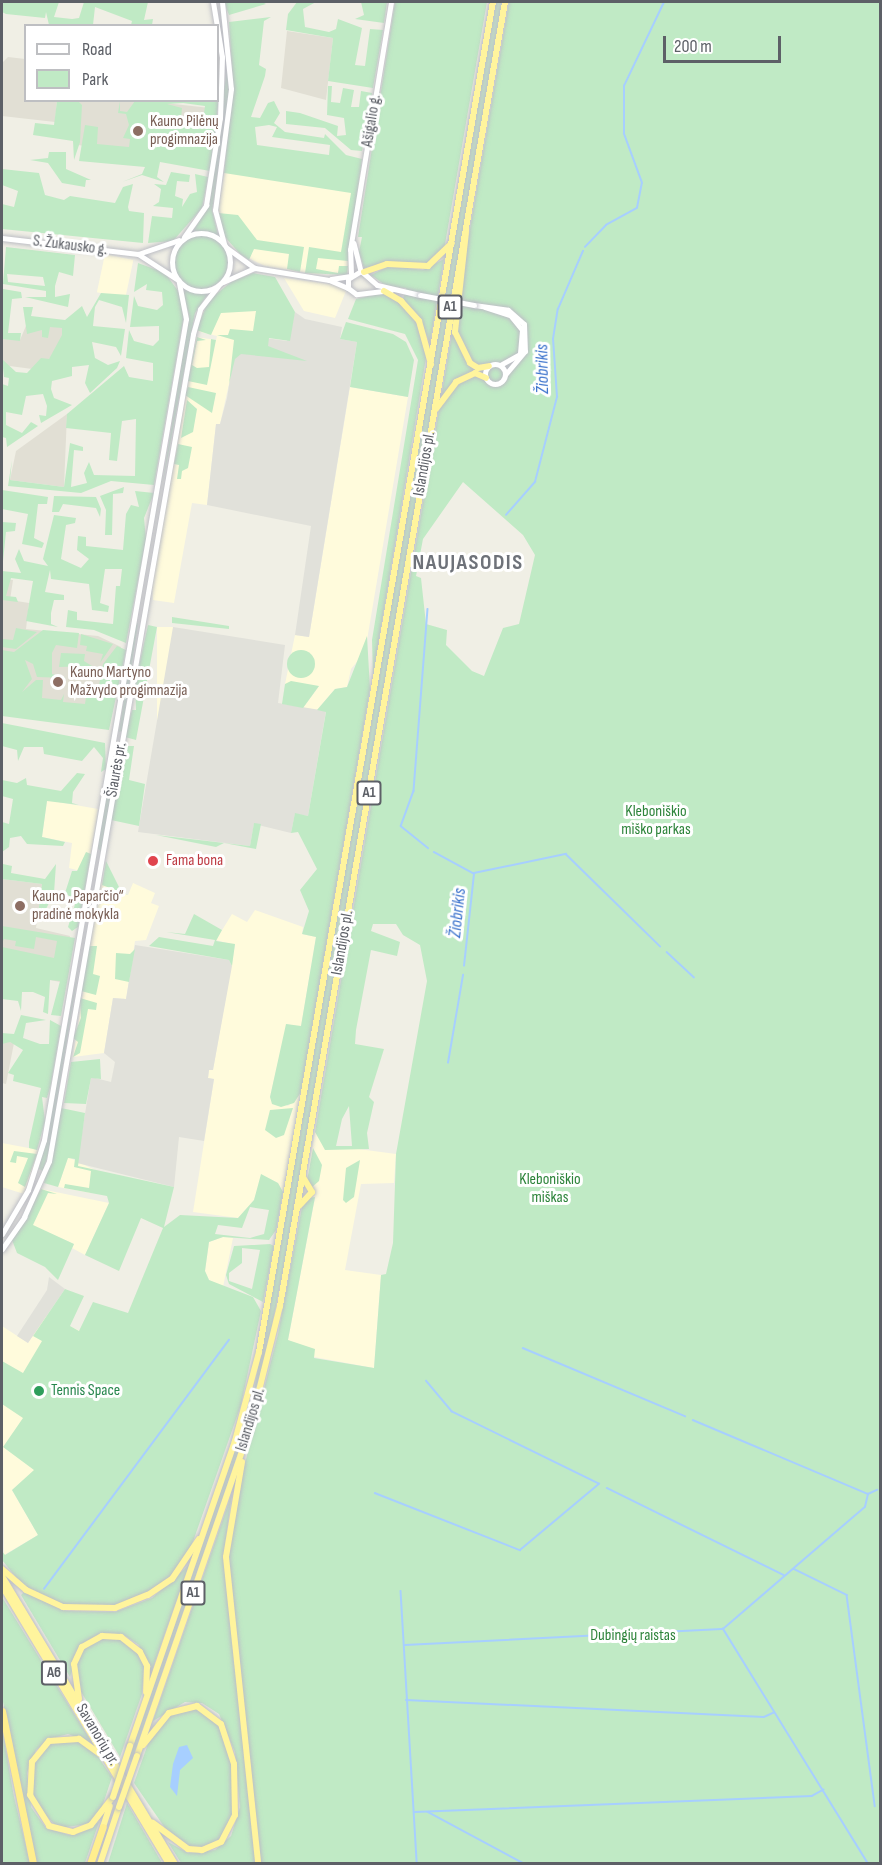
<!DOCTYPE html>
<meta charset="utf-8">
<style>
body{margin:0}
#map{position:relative;width:882px;height:1865px;overflow:hidden;background:#f0efe5;font-family:"Sofia Sans Condensed",sans-serif}
div>[style]{position:absolute}
.commercial>*{inset:0;background:#fffbdc;transform-origin:0 0}
.industrial>*{inset:0;background:#e1e1da}
.education>*{inset:0;background:#e1dfd4}
.green>*{inset:0;background:#c0eac5}
.round{border-radius:50%}
.water>*{inset:0;background:#a7cfff}
.stream>*{height:1.5px;margin:-0.75px;padding:0 0.75px;transform-origin:0.75px;border-radius:0.75px;background:#a7cfff}
.roads{filter:drop-shadow(0 0 2px #bdbec5) drop-shadow(0 0 2px #bdbec5)}
.tertiary>*{height:4.5px;margin:-2.25px;padding:0 2.25px;transform-origin:2.25px;border-radius:2.25px;background:#fff}
.secondary>*{height:5px;margin:-2.5px;padding:0 2.5px;transform-origin:2.5px;border-radius:2.5px;background:#fff}
.secondary>.ring{margin:-2.5px;padding:0;box-sizing:content-box;background:none;border:5px solid #fff;border-radius:50%}
.trunk>*{height:6px;margin:-3px;padding:0 3px;transform-origin:3px;border-radius:3px;background:#fff49d}
.motorway>*{height:7px;margin:-3.5px;padding:0 3.5px;transform-origin:3.5px;border-radius:3.5px;background:#ffee8e}
.bridges{filter:drop-shadow(0 0 2px #bbbdc4) drop-shadow(0 0 2px #bbbdc4)}
.secondary-bridge>*{height:5px;margin:-2.5px;padding:0 2.5px;transform-origin:2.5px;border-radius:2.5px;background:#fff}
.trunk-bridge>*{height:6px;margin:-3px;padding:0 3px;transform-origin:3px;border-radius:3px;background:#fff49d}
.dots>*{width:16px;height:16px;translate:-50% -50%;box-sizing:border-box;border:3px solid #fff;border-radius:50%}
span{translate:-50% -50%;white-space:nowrap;text-align:center;line-height:1.15;-webkit-text-stroke:6px #fff;paint-order:stroke}
.shield-label span{padding:2px 4px;background:#fff;border:2px solid;border-radius:4px;-webkit-text-stroke-width:0}
.shield-label{font-size:15px;color:#5d6067;font-weight:700}
.street-label{font-size:16px;color:#5d6067}
.education-label{font-size:16px;color:#785e54}
.left{translate:0 -50%;text-align:left}
.park-label{font-size:16px;color:#2e843b}
.health-label{font-size:16px;color:#be3a42}
.leisure-label{font-size:16px;color:#27864d}
.water-label{font-size:18px;color:#3f75cd;font-style:italic}
.district-label{font-size:22px;color:#6e7279;font-weight:700;letter-spacing:1.5px}
.frame{position:absolute;inset:0;border:3px solid #5d6067;pointer-events:none}
.legend{position:absolute;left:24px;top:24px;width:195px;height:78px;box-sizing:border-box;background:#fff;border:2px solid #bebfc2;margin:0;padding:8px 10px;list-style:none;font-size:18px;color:#5d6067}
.legend li{display:flex;align-items:center;gap:12px;height:30px}
.legend b{width:30px;border:2px solid #bebfc2}
.scale{position:absolute;left:663px;top:36px;width:118px;height:27px;box-sizing:border-box;border:3px solid #5d6067;border-top:0;padding-left:8px;font-size:18px;line-height:21px;white-space:nowrap;color:#5d6067;-webkit-text-stroke:4px #fff;paint-order:stroke}
</style>
<div id="map">
<div class="commercial">
<i style="clip-path:polygon(225px 169px,361px 173px,349px 273px,315px 274px,265px 266px,240px 254px,225px 237px,218px 213px)"></i>
<i style="left:105px;top:254px;width:29px;height:39px;rotate:12deg"></i>
<i style="clip-path:polygon(284px 278px,337px 285px,346px 291px,335px 318px,304px 311px)"></i>
<i style="clip-path:polygon(260px 308px,256px 336px,229px 384px,220px 424px,216px 424px,207px 505px,192px 503px,174px 603px,153px 600px,152px 583px,196px 337px,216px 340px,217px 336px,197px 331px,201px 311px)"></i>
<i style="clip-path:polygon(350px 387px,408px 397px,365px 652px,351px 669px,347px 687px,335px 689px,317px 710px,303px 708px,319px 686px,285px 684px,295px 635px,309px 637px)"></i>
<i style="left:157px;top:627px;width:16px;height:157px"></i>
<i style="clip-path:polygon(47px 800px,98px 809px,88px 873px,69px 868px,72px 843px,42px 837px)"></i>
<i style="clip-path:polygon(100px 882px,128px 895px,133px 883px,155px 893px,151px 903px,159px 906px,146px 940px,135px 941px,126px 999px,113px 998px,104px 1053px,73px 1057px)"></i>
<i style="clip-path:polygon(255px 910px,303px 927px,302px 934px,316px 937px,301px 1027px,287px 1024px,270px 1097px,288px 1106px,301px 1092px,283px 1192px,278px 1183px,262px 1175px,254px 1200px,238px 1218px,193px 1212px,214px 1079px,208px 1078px,209px 1070px,213px 1070px,235px 945px,216px 940px,232px 914px,247px 922px)"></i>
<i style="clip-path:polygon(315px 1132px,336px 1146px,396px 1154px,394px 1183px,361px 1184px,345px 1270px,381px 1275px,374px 1368px,314px 1357px,288px 1340px,315px 1198px,302px 1207px)"></i>
<i style="clip-path:polygon(2px 1143px,39px 1150px,24px 1194px,2px 1187px)"></i>
<i style="clip-path:polygon(68px 1157px,95px 1170px,91px 1193px,58px 1187px)"></i>
<i style="clip-path:polygon(41px 1189px,109px 1203px,85px 1255px,72px 1248px,74px 1244px,24px 1222px)"></i>
<i style="clip-path:polygon(223px 1237px,233px 1238px,223px 1287px,209px 1280px,205px 1271px,209px 1242px)"></i>
<i style="clip-path:polygon(46px 1315px,110px 1345px,102px 1369px,35px 1470px,12px 1490px,38px 1535px,4px 1555px,2px 1326px,28px 1343px)"></i>
</div>
<div class="industrial">
<i style="clip-path:polygon(295px 312px,305px 319px,342px 327px,340px 339px,357px 342px,309px 637px,295px 635px,311px 526px,207px 505px,216px 424px,220px 424px,227px 398px,237px 334px,287px 341px)"></i>
<i style="clip-path:polygon(173px 627px,285px 645px,278px 703px,326px 711px,308px 816px,295px 814px,291px 833px,254px 824px,250px 846px,138px 832px)"></i>
<i style="clip-path:polygon(135px 945px,229px 960px,232px 966px,213px 1070px,209px 1070px,208px 1078px,214px 1079px,204px 1141px,179px 1137px,174px 1187px,77px 1163px,91px 1077px,111px 1082px,115px 1062px,104px 1053px,113px 998px,126px 999px)"></i>
<i style="clip-path:polygon(49px 1277px,65px 1289px,28px 1343px,17px 1336px,47px 1290px)"></i>
</div>
<div class="education">
<i style="clip-path:polygon(287px 31px,333px 38px,326px 100px,281px 88px)"></i>
<i style="clip-path:polygon(8px 57px,25px 59px,26px 100px,57px 101px,55px 122px,2px 116px,2px 63px)"></i>
<i style="clip-path:polygon(138px 100px,210px 108px,201px 162px,78px 145px,69px 130px,73px 101px)"></i>
<i style="clip-path:polygon(28px 321px,67px 327px,61px 345px,40px 370px,2px 365px,2px 339px,20px 340px)"></i>
<i style="clip-path:polygon(67px 414px,64px 487px,10px 480px,16px 451px)"></i>
<i style="clip-path:polygon(2px 579px,13px 580px,10px 600px,29px 603px,26px 629px,98px 636px,121px 647px,90px 726px,2px 711px)"></i>
<i style="clip-path:polygon(2px 879px,42px 884px,36px 928px,70px 936px,60px 982px,50px 980px,48px 988px,2px 992px)"></i>
<i style="clip-path:polygon(2px 1040px,14px 1043px,6px 1084px,2px 1083px)"></i>
</div>
<div class="green">
<i style="clip-path:polygon(2px 2px,59px 2px,54px 17px,72px 19px,79px 18px,84px 2px,148px 2px,144px 20px,153px 19px,152px 25px,131px 25px,132px 21px,95px 7px,93px 25px,49px 25px,46px 12px,45px 18px,6px 14px,2px 12px)"></i>
<i style="clip-path:polygon(224px 2px,262px 2px,266px 4px,229px 15px)"></i>
<i style="clip-path:polygon(297px 2px,316px 2px,303px 9px,305px 27px,329px 32px,336px 29px,338px 19px,362px 28px,355px 65px,365px 66px,370px 29px,383px 30px,373px 88px,328px 81px,333px 38px,286px 30px,288px 14px)"></i>
<i style="clip-path:polygon(361px 2px,387px 2px,384px 23px,355px 19px,364px 15px)"></i>
<i style="clip-path:polygon(395px 2px,487px 2px,444px 250px,430px 263px,392px 262px,364px 268px,359px 252px,362px 237px,358px 237px)"></i>
<i style="clip-path:polygon(496px 2px,502px 2px,290px 1236px,266px 1355px,253px 1397px)"></i>
<i style="clip-path:polygon(evenodd,509px 2px,880px 2px,880px 1863px,260px 1863px,228px 1552px,233px 1510px,278px 1334px,302px 1207px,309px 1198px,315px 1197px,288px 1340px,315px 1349px,314px 1358px,374px 1368px,381px 1275px,386px 1274px,393px 1243px,396px 1154px,427px 981px,420px 945px,403px 935px,396px 924px,373px 924px,371px 931px,400px 942px,397px 956px,371px 950px,356px 1030px,355px 1044px,384px 1049px,369px 1097px,374px 1102px,367px 1133px,369px 1149px,325px 1150px,315px 1132px,509px 2px,463px 482px,523px 535px,535px 555px,519px 624px,503px 628px,484px 676px,472px 671px,446px 645px,447px 630px,426px 624px,421px 578px,416px 576px,423px 539px,463px 482px,509px 2px,349px 1106px,352px 1146px,336px 1146px,342px 1119px,349px 1106px)"></i>
<i style="clip-path:polygon(evenodd,271px 17px,264px 21px,259px 65px,266px 69px,265px 76px,251px 117px,260px 118px,268px 103px,274px 101px,280px 113px,274px 123px,285px 132px,324px 138px,325px 134px,346px 155px,362px 159px,348px 261px,318px 258px,316px 269px,338px 273px,339px 266px,348px 266px,347px 275px,305px 273px,309px 247px,341px 252px,351px 193px,224px 173px,233px 86px,229px 22px,271px 17px,269px 125px,277px 127px,272px 137px,330px 145px,329px 155px,257px 145px,255px 127px,269px 125px)"></i>
<i style="clip-path:polygon(evenodd,218px 69px,220px 89px,210px 171px,160px 162px,157px 177px,164px 182px,142px 175px,122px 182px,142px 174px,145px 167px,79px 161px,85px 125px,98px 127px,97px 144px,129px 147px,130px 139px,123px 138px,129px 125px,126px 114px,118px 113px,120px 101px,120px 111px,127px 112px,135px 101px,218px 100px,218px 69px,183px 103px,205px 106px,203px 120px,181px 118px,182px 108px,167px 104px,183px 103px)"></i>
<i style="clip-path:polygon(227px 70px,229px 95px,212px 210px,218px 235px,193px 231px,207px 209px)"></i>
<i style="clip-path:polygon(328px 86px,332px 86px,331px 102px,340px 103px,343px 88px,354px 90px,351px 107px,359px 107px,361px 91px,372px 93px,362px 151px,351px 150px,325px 128px,286px 124px,286px 111px,300px 113px,338px 126px,337px 136px,346px 135px,344px 118px,327px 115px)"></i>
<i style="clip-path:polygon(57px 101px,78px 101px,82px 105px,80px 142px,74px 160px,73px 141px,33px 135px,35px 123px,54px 125px)"></i>
<i style="clip-path:polygon(49px 152px,66px 152px,66px 169px,91px 180px,86px 180px,85px 187px,62px 183px,48px 163px,30px 160px,48px 158px)"></i>
<i style="clip-path:polygon(2px 169px,39px 173px,45px 195px,64px 200px,70px 196px,115px 203px,123px 187px,133px 184px,128px 207px,129px 211px,144px 213px,143px 243px,2px 229px,2px 204px,14px 207px,18px 191px,2px 185px)"></i>
<i style="clip-path:polygon(171px 172px,190px 175px,189px 182px,177px 181px,175px 196px,183px 199px,182px 207px,190px 194px,197px 192px,195px 174px,208px 177px,202px 208px,173px 241px,148px 243px,152px 216px,172px 218px,173px 208px,153px 206px,159px 202px,161px 189px,154px 184px,166px 185px)"></i>
<i style="clip-path:polygon(218px 213px,238px 215px,257px 240px,304px 247px,300px 272px,287px 269px,289px 254px,254px 249px,249px 260px,240px 254px,225px 237px)"></i>
<i class="round" style="left:174px;top:235px;width:54px;height:54px"></i>
<i style="clip-path:polygon(evenodd,6px 247px,75px 255px,73px 276px,59px 272px,55px 286px,55px 297px,70px 294px,68px 307px,25px 297px,46px 297px,46px 291px,3px 284px,6px 247px,7px 274px,43px 277px,45px 286px,8px 282px,7px 274px)"></i>
<i style="clip-path:polygon(444px 259px,430px 342px,429px 341px,418px 315px,403px 299px,406px 288px,388px 287px,371px 275px,389px 266px,423px 270px)"></i>
<i style="clip-path:polygon(138px 263px,165px 273px,181px 295px,184px 315px,154px 485px,111px 481px,81px 493px,8px 486px,12px 460px,10px 480px,64px 487px,70px 443px,83px 447px,83px 451px,74px 450px,71px 487px,87px 483px,84px 473px,89px 462px,94px 475px,135px 476px,136px 419px,122px 421px,117px 461px,109px 460px,111px 433px,66px 428px,67px 414px,124px 366px,129px 377px,153px 381px,153px 363px,126px 358px,129px 330px,134px 341px,153px 346px,159px 340px,159px 326px,130px 327px,134px 296px,138px 306px,157px 310px,163px 305px,162px 292px,146px 290px,147px 284px,134px 292px)"></i>
<i style="clip-path:polygon(253px 273px,275px 277px,295px 312px,290px 341px,269px 338px,268px 346px,307px 361px,241px 354px,235px 359px,229px 384px,234px 340px,217px 335px,228px 335px,230px 329px,253px 331px,256px 311px,221px 313px,211px 335px,196px 330px,209px 300px,231px 282px)"></i>
<i style="clip-path:polygon(3px 289px,21px 292px,22px 298px,12px 299px,8px 333px,21px 333px,20px 341px,2px 339px)"></i>
<i style="clip-path:polygon(182px 289px,209px 292px,195px 313px,162px 487px,189px 315px)"></i>
<i style="clip-path:polygon(101px 293px,129px 295px,126px 323px,122px 307px,99px 300px,95px 307px,93px 326px,125px 329px,121px 356px,116px 347px,92px 342px,95px 358px,108px 365px,120px 361px,117px 368px,90px 393px,85px 383px,89px 365px,72px 367px,72px 376px,52px 381px,51px 389px,54px 398px,72px 405px,41px 423px,39px 415px,46px 416px,47px 406px,43px 394px,26px 396px,22px 415px,6px 412px,6px 425px,22px 433px,31px 422px,38px 426px,7px 447px,6px 438px,2px 437px,2px 384px,8px 386px,9px 378px,4px 377px,2px 359px,16px 372px,27px 373px,41px 358px,49px 359px,62px 335px,62px 328px,50px 327px,48px 338px,42px 337px,42px 330px,27px 334px,23px 307px,33px 307px,31px 316px,65px 320px,82px 306px,87px 317px)"></i>
<i style="clip-path:polygon(382px 293px,401px 303px,415px 319px,427px 352px,373px 675px,372px 640px,418px 360px,405px 334px,348px 319px,356px 299px)"></i>
<i style="clip-path:polygon(346px 322px,393px 334px,406px 342px,414px 360px,408px 397px,350px 387px,357px 342px,340px 339px)"></i>
<i style="clip-path:polygon(197px 337px,206px 340px,197px 341px,192px 365px,197px 368px,209px 367px,211px 339px,216px 340px,207px 385px,188px 381px)"></i>
<i style="clip-path:polygon(188px 387px,216px 393px,212px 413px,185px 395px)"></i>
<i style="clip-path:polygon(187px 400px,197px 409px,193px 432px,181px 438px)"></i>
<i style="clip-path:polygon(178px 444px,192px 447px,188px 468px,182px 471px,181px 479px,177px 479px,179px 465px,174px 464px)"></i>
<i style="clip-path:polygon(124px 487px,123px 493px,113px 494px,112px 535px,105px 535px,106px 510px,100px 496px)"></i>
<i style="clip-path:polygon(2px 490px,48px 497px,47px 504px,38px 504px,34px 538px,44px 543px,42px 548px,22px 544px,28px 514px,2px 509px)"></i>
<i style="clip-path:polygon(135px 491px,154px 493px,144px 518px,146px 539px,126px 643px,94px 630px,66px 627px,68px 610px,77px 612px,77px 620px,113px 624px,116px 586px,120px 586px,122px 569px,105px 569px,100px 603px,109px 606px,108px 612px,92px 610px,89px 584px,51px 579px,50px 570px,45px 592px,64px 595px,64px 600px,54px 600px,51px 613px,51px 624px,58px 627px,26px 621px,33px 581px,11px 578px,6px 596px,16px 597px,18px 602px,2px 600px,2px 522px,16px 523px,15px 531px,6px 532px,2px 571px,21px 573px,15px 559px,19px 549px,24px 561px,48px 566px,43px 559px,54px 515px,76px 518px,75px 523px,66px 525px,61px 559px,81px 568px,89px 559px,77px 550px,78px 536px,86px 537px,86px 546px,123px 550px,126px 514px,131px 505px,139px 507px)"></i>
<i style="clip-path:polygon(54px 496px,96px 497px,101px 509px,100px 517px,96px 508px,63px 504px,59px 512px,52px 512px)"></i>
<i style="clip-path:polygon(172px 617px,229px 626px,229px 629px,172px 623px)"></i>
<i style="clip-path:polygon(138px 623px,122px 731px,119px 732px,135px 626px)"></i>
<i style="clip-path:polygon(148px 625px,157px 627px,136px 740px,125px 737px,132px 710px,136px 710px,135px 684px)"></i>
<i style="clip-path:polygon(16px 628px,37px 632px,16px 649px,2px 647px,2px 639px,13px 640px)"></i>
<i style="clip-path:polygon(43px 630px,79px 633px,77px 648px,56px 645px,52px 653px,52px 674px,66px 678px,37px 677px,33px 664px,25px 660px,32px 679px,22px 692px,36px 680px,43px 680px,42px 698px,61px 700px,64px 694px,63px 702px,85px 704px,86px 697px,79px 696px,79px 689px,99px 685px,103px 664px,117px 646px,126px 650px,109px 730px,2px 716px,2px 650px,14px 652px)"></i>
<i style="clip-path:polygon(81px 634px,113px 644px,100px 663px,103px 654px,86px 651px,87px 646px,80px 645px)"></i>
<i style="clip-path:polygon(367px 636px,370px 689px,301px 1092px,294px 1103px,281px 1107px,272px 1104px,270px 1097px,286px 1024px,301px 1026px,316px 937px,302px 934px,309px 911px,300px 890px,317px 869px,298px 832px,291px 833px,295px 813px,308px 816px,326px 712px,317px 710px,335px 689px,347px 687px)"></i>
<i class="round" style="left:287px;top:650px;width:28px;height:28px"></i>
<i style="clip-path:polygon(61px 653px,85px 654px,84px 661px,92px 666px,59px 667px)"></i>
<i style="clip-path:polygon(291px 681px,319px 686px,303px 708px,282px 704px,285px 684px)"></i>
<i style="clip-path:polygon(2px 723px,105px 743px,106px 769px,101px 772px,103px 758px,94px 747px,82px 761px,44px 754px,43px 747px,24px 747px,18px 761px,17px 750px,2px 746px)"></i>
<i style="clip-path:polygon(124px 746px,134px 746px,129px 780px,145px 784px,139px 826px,111px 820px)"></i>
<i style="clip-path:polygon(115px 748px,112px 789px,101px 851px,97px 848px)"></i>
<i style="clip-path:polygon(77px 773px,85px 774px,73px 792px,72px 803px,79px 805px,47px 801px,42px 837px,65px 842px,63px 846px,27px 844px,21px 836px,10px 838px,9px 847px,2px 852px,2px 822px,9px 824px,13px 799px,2px 796px,2px 780px,17px 783px,26px 778px,27px 785px,61px 791px)"></i>
<i style="clip-path:polygon(254px 823px,261px 824px,256px 849px,224px 843px,216px 847px,156px 835px,250px 846px)"></i>
<i style="clip-path:polygon(86px 852px,91px 854px,78px 927px,72px 931px,68px 927px,76px 901px,65px 893px,72px 871px,77px 871px)"></i>
<i style="clip-path:polygon(106px 861px,121px 891px,128px 895px,102px 885px)"></i>
<i style="clip-path:polygon(3px 864px,12px 866px,11px 873px,45px 879px,56px 864px,54px 893px,43px 915px,38px 914px,42px 884px,2px 879px)"></i>
<i style="clip-path:polygon(194px 914px,222px 930px,216px 941px,235px 944px,232px 966px,229px 960px,149px 946px,159px 937px,213px 946px,215px 940px,166px 932px,185px 934px)"></i>
<i style="clip-path:polygon(2px 926px,75px 938px,61px 1016px,51px 1015px,60px 981px,50px 980px,48px 1014px,43px 1012px,45px 997px,33px 992px,22px 992px,21px 1011px,18px 1001px,2px 999px,2px 947px,54px 958px,57px 941px,36px 937px,34px 949px,15px 946px,16px 941px,4px 939px,2px 943px)"></i>
<i style="clip-path:polygon(89px 946px,97px 946px,93px 974px,100px 976px,96px 995px,81px 991px)"></i>
<i style="clip-path:polygon(135px 949px,129px 982px,115px 979px,116px 953px,130px 954px)"></i>
<i style="clip-path:polygon(79px 966px,49px 1150px,43px 1171px,39px 1169px)"></i>
<i style="clip-path:polygon(80px 998px,97px 1003px,96px 1010px,88px 1009px,80px 1053px,73px 1057px,78px 1042px,73px 1038px,81px 1018px)"></i>
<i style="clip-path:polygon(21px 1015px,46px 1020px,26px 1023px,23px 1038px,40px 1044px,49px 1044px,50px 1020px,61px 1026px,51px 1084px,47px 1098px,42px 1097px,45px 1121px,37px 1150px,29px 1148px,29px 1142px,41px 1088px,13px 1081px,14px 1075px,8px 1073px,23px 1050px,10px 1042px,2px 1044px,2px 1033px,14px 1034px)"></i>
<i style="clip-path:polygon(100px 1059px,101px 1079px,91px 1078px,86px 1104px,64px 1103px,71px 1062px)"></i>
<i style="clip-path:polygon(evenodd,61px 1108px,85px 1113px,78px 1166px,174px 1187px,164px 1227px,180px 1215px,238px 1218px,254px 1200px,261px 1174px,278px 1183px,283px 1192px,276px 1230px,269px 1240px,223px 1237px,209px 1242px,205px 1271px,209px 1280px,253px 1297px,261px 1311px,241px 1405px,189px 1553px,165px 1582px,131px 1602px,101px 1608px,58px 1604px,24px 1587px,2px 1560px,2px 1551px,5px 1555px,38px 1535px,12px 1490px,34px 1470px,3px 1447px,23px 1418px,2px 1404px,2px 1361px,23px 1373px,42px 1341px,33px 1336px,65px 1289px,84px 1296px,70px 1326px,79px 1331px,93px 1302px,128px 1313px,163px 1228px,141px 1218px,119px 1271px,85px 1255px,109px 1203px,107px 1196px,64px 1188px,65px 1184px,89px 1188px,91px 1171px,74px 1167px,75px 1159px,68px 1158px,58px 1187px,44px 1183px,61px 1108px,250px 1207px,269px 1210px,264px 1234px,250px 1238px,215px 1234px,218px 1225px,242px 1228px,250px 1207px)"></i>
<i style="clip-path:polygon(293px 1108px,284px 1135px,276px 1138px,265px 1130px,270px 1110px)"></i>
<i style="clip-path:polygon(313px 1148px,322px 1165px,319px 1181px,311px 1188px,307px 1181px)"></i>
<i style="clip-path:polygon(14px 1151px,37px 1154px,25px 1187px,18px 1183px,28px 1158px,17px 1156px,16px 1163px,10px 1162px)"></i>
<i style="clip-path:polygon(360px 1160px,354px 1197px,346px 1203px,343px 1200px,346px 1168px)"></i>
<i style="clip-path:polygon(41px 1189px,57px 1194px,48px 1193px,33px 1225px,74px 1244px,58px 1280px,45px 1267px,17px 1253px,12px 1240px)"></i>
<i style="clip-path:polygon(evenodd,270px 1244px,274px 1246px,263px 1302px,229px 1284px,226px 1275px,234px 1246px,270px 1244px,242px 1248px,260px 1250px,252px 1289px,229px 1281px,229px 1273px,242px 1263px,242px 1248px)"></i>
<i style="clip-path:polygon(248px 1412px,242px 1442px,131px 1762px,129px 1759px)"></i>
<i style="clip-path:polygon(232px 1493px,224px 1553px,256px 1863px,181px 1863px,168px 1842px,188px 1853px,215px 1850px,231px 1836px,240px 1807px,235px 1752px,219px 1714px,202px 1703px,185px 1702px,153px 1721px)"></i>
<i style="clip-path:polygon(189px 1565px,150px 1676px,139px 1645px,124px 1635px,108px 1633px,79px 1647px,70px 1677px,21px 1595px,24px 1592px,66px 1611px,115px 1612px,152px 1598px)"></i>
<i style="clip-path:polygon(2px 1597px,92px 1743px,68px 1734px,49px 1739px,36px 1750px,27px 1773px,31px 1807px,46px 1828px,69px 1835px,99px 1822px,85px 1863px,36px 1863px,2px 1697px)"></i>
<i style="clip-path:polygon(104px 1638px,120px 1639px,137px 1650px,144px 1666px,142px 1694px,120px 1757px,80px 1690px,75px 1665px,83px 1648px)"></i>
<i style="clip-path:polygon(198px 1708px,219px 1724px,231px 1757px,234px 1814px,222px 1839px,208px 1847px,192px 1848px,165px 1828px,134px 1783px,149px 1741px,168px 1715px)"></i>
<i style="clip-path:polygon(2px 1728px,14px 1797px,30px 1863px,2px 1863px)"></i>
<i style="clip-path:polygon(79px 1740px,94px 1751px,112px 1777px,101px 1810px,88px 1824px,59px 1828px,36px 1807px,31px 1786px,36px 1756px,51px 1742px)"></i>
<i style="clip-path:polygon(127px 1803px,161px 1861px,162px 1863px,108px 1863px)"></i>
</div>
<div class="water">
<i style="clip-path:polygon(187px 1745px,193px 1758px,180px 1770px,177px 1796px,170px 1787px,173px 1764px,179px 1747px)"></i>
</div>
<div class="stream">
<i style="left:585px;top:247px;width:30px;rotate:-46deg"></i>
<i style="left:606px;top:225px;width:35px;rotate:-29deg"></i>
<i style="left:637px;top:208px;width:25px;rotate:-79deg"></i>
<i style="left:642px;top:183px;width:52px;rotate:-110.2deg"></i>
<i style="left:624px;top:134px;width:48px;rotate:-90deg"></i>
<i style="left:624px;top:86px;width:93px;rotate:-64.5deg"></i>
<i style="left:506px;top:515px;width:44px;rotate:-48.7deg"></i>
<i style="left:535px;top:482px;width:88px;rotate:-75.5deg"></i>
<i style="left:557px;top:397px;width:58px;rotate:-93.9deg"></i>
<i style="left:553px;top:339px;width:30px;rotate:-81deg"></i>
<i style="left:558px;top:309px;width:63px;rotate:-66.7deg"></i>
<i style="left:428px;top:609px;width:183px;rotate:94.4deg"></i>
<i style="left:414px;top:791px;width:37px;rotate:110deg"></i>
<i style="left:401px;top:826px;width:35px;rotate:39deg"></i>
<i style="left:434px;top:852px;width:44px;rotate:28.3deg"></i>
<i style="left:474px;top:873px;width:94px;rotate:-11.7deg"></i>
<i style="left:566px;top:854px;width:132px;rotate:44.4deg"></i>
<i style="left:667px;top:952px;width:37px;rotate:43deg"></i>
<i style="left:464px;top:966px;width:93px;rotate:-83.8deg"></i>
<i style="left:448px;top:1063px;width:89px;rotate:-80.3deg"></i>
<i style="left:523px;top:1348px;width:176px;rotate:22.8deg"></i>
<i style="left:693px;top:1420px;width:190px;rotate:22.9deg"></i>
<i style="left:868px;top:1494px;width:10px;rotate:-24deg"></i>
<i style="left:607px;top:1488px;width:197px;rotate:26.2deg"></i>
<i style="left:375px;top:1493px;width:156px;rotate:21.5deg"></i>
<i style="left:520px;top:1550px;width:103px;rotate:-39.9deg"></i>
<i style="left:599px;top:1484px;width:164px;rotate:-153.9deg"></i>
<i style="left:452px;top:1412px;width:40px;rotate:-130deg"></i>
<i style="left:794px;top:1569px;width:59px;rotate:26.1deg"></i>
<i style="left:847px;top:1595px;width:213px;rotate:82.4deg"></i>
<i style="left:44px;top:1589px;width:310px;rotate:-53.4deg"></i>
<i style="left:401px;top:1591px;width:273px;rotate:86.6deg"></i>
<i style="left:405px;top:1645px;width:317px;rotate:-2.9deg"></i>
<i style="left:406px;top:1700px;width:358px;rotate:2.7deg"></i>
<i style="left:764px;top:1717px;width:10px;rotate:-24deg"></i>
<i style="left:415px;top:1812px;width:397px;rotate:-2.3deg"></i>
<i style="left:812px;top:1796px;width:13px;rotate:-29deg"></i>
<i style="left:428px;top:1812px;width:110px;rotate:28.2deg"></i>
<i style="left:868px;top:1864px;width:276px;rotate:-121.7deg"></i>
<i style="left:723px;top:1629px;width:187px;rotate:-40.7deg"></i>
<i style="left:865px;top:1507px;width:13px;rotate:-77deg"></i>
</div>
<div class="roads">
<div class="tertiary">
<i style="left:354px;top:243px;width:29px;rotate:76deg"></i>
<i style="left:351px;top:274px;width:24px;rotate:-92deg"></i>
<i style="left:350px;top:250px;width:251px;rotate:-80.6deg"></i>
</div>
<div class="secondary">
<i style="left:222px;top:2px;width:87px;rotate:84.1deg"></i>
<i style="left:231px;top:89px;width:122px;rotate:97.5deg"></i>
<i style="left:215px;top:210px;width:35px;rotate:75deg"></i>
<i class="ring" style="left:172px;top:233px;width:53px;height:53px"></i>
<i style="left:184px;top:237px;width:39px;rotate:-55deg"></i>
<i style="left:206px;top:205px;width:88px;rotate:-80.9deg"></i>
<i style="left:220px;top:118px;width:61px;rotate:-88.1deg"></i>
<i style="left:222px;top:57px;width:56px;rotate:-99.3deg"></i>
<i style="left:2px;top:238px;width:137px;rotate:6.7deg"></i>
<i style="left:138px;top:254px;width:48px;rotate:33deg"></i>
<i style="left:227px;top:248px;width:34px;rotate:36deg"></i>
<i style="left:255px;top:268px;width:75px;rotate:9.2deg"></i>
<i style="left:329px;top:280px;width:21px;rotate:23deg"></i>
<i style="left:138px;top:254px;width:43px;rotate:-18.9deg"></i>
<i style="left:331px;top:279px;width:18px;rotate:-9deg"></i>
<i style="left:223px;top:282px;width:35px;rotate:-24deg"></i>
<i style="left:391px;top:290px;width:35px;rotate:173deg"></i>
<i style="left:356px;top:294px;width:10px;rotate:-143deg"></i>
<i style="left:348px;top:288px;width:9px;rotate:-90deg"></i>
<i style="left:348px;top:279px;width:15px;rotate:-32deg"></i>
<i style="left:361px;top:271px;width:21px;rotate:41deg"></i>
<i style="left:377px;top:285px;width:44px;rotate:13.1deg"></i>
<i style="left:474px;top:305px;width:34px;rotate:8deg"></i>
<i style="left:508px;top:310px;width:21px;rotate:41deg"></i>
<i style="left:524px;top:324px;width:27px;rotate:88deg"></i>
<i style="left:525px;top:351px;width:31px;rotate:130deg"></i>
<i style="left:485px;top:307px;width:26px;rotate:18deg"></i>
<i style="left:510px;top:315px;width:19px;rotate:51deg"></i>
<i style="left:522px;top:330px;width:24px;rotate:95deg"></i>
<i style="left:520px;top:354px;width:23px;rotate:151deg"></i>
<i class="ring" style="left:485px;top:364px;width:15px;height:15px"></i>
<i style="left:2px;top:1234px;width:51px;rotate:-59.4deg"></i>
<i style="left:28px;top:1190px;width:52px;rotate:-72.3deg"></i>
<i style="left:44px;top:1140px;width:833px;rotate:-80.19deg"></i>
<i style="left:186px;top:319px;width:38px;rotate:-101deg"></i>
<i style="left:2px;top:1249px;width:39px;rotate:-55deg"></i>
<i style="left:24px;top:1217px;width:61px;rotate:-65.9deg"></i>
<i style="left:49px;top:1161px;width:839px;rotate:-80.12deg"></i>
<i style="left:193px;top:334px;width:26px;rotate:-74deg"></i>
<i style="left:200px;top:309px;width:29px;rotate:-52deg"></i>
</div>
<div class="trunk">
<i style="left:466px;top:232px;width:101px;rotate:96.3deg"></i>
<i style="left:455px;top:332px;width:34px;rotate:64deg"></i>
<i style="left:470px;top:363px;width:9px;rotate:32deg"></i>
<i style="left:478px;top:368px;width:11px;rotate:-10deg"></i>
<i style="left:364px;top:272px;width:24px;rotate:-19deg"></i>
<i style="left:387px;top:264px;width:41px;rotate:2.8deg"></i>
<i style="left:428px;top:266px;width:33px;rotate:-44deg"></i>
<i style="left:384px;top:291px;width:20px;rotate:30deg"></i>
<i style="left:401px;top:301px;width:27px;rotate:48deg"></i>
<i style="left:419px;top:321px;width:45px;rotate:74.4deg"></i>
<i style="left:436px;top:409px;width:34px;rotate:-53deg"></i>
<i style="left:456px;top:382px;width:21px;rotate:-25deg"></i>
<i style="left:475px;top:373px;width:12px;rotate:24deg"></i>
<i style="left:299px;top:1206px;width:19px;rotate:-47deg"></i>
<i style="left:312px;top:1192px;width:17px;rotate:-121deg"></i>
<i style="left:242px;top:1462px;width:96px;rotate:99.6deg"></i>
<i style="left:226px;top:1557px;width:309px;rotate:84deg"></i>
<i style="left:2px;top:1569px;width:32px;rotate:41deg"></i>
<i style="left:26px;top:1590px;width:41px;rotate:24.7deg"></i>
<i style="left:63px;top:1607px;width:52px;rotate:1.1deg"></i>
<i style="left:115px;top:1608px;width:35px;rotate:-22deg"></i>
<i style="left:148px;top:1595px;width:29px;rotate:-34deg"></i>
<i style="left:172px;top:1579px;width:48px;rotate:-56deg"></i>
<i style="left:2px;top:1576px;width:336px;rotate:59deg"></i>
<i style="left:2px;top:1586px;width:324px;rotate:59deg"></i>
<i style="left:79px;top:1699px;width:35px;rotate:-98deg"></i>
<i style="left:74px;top:1664px;width:19px;rotate:-65deg"></i>
<i style="left:82px;top:1647px;width:23px;rotate:-29deg"></i>
<i style="left:102px;top:1636px;width:19px;rotate:3deg"></i>
<i style="left:121px;top:1637px;width:24px;rotate:38deg"></i>
<i style="left:140px;top:1652px;width:16px;rotate:63deg"></i>
<i style="left:147px;top:1666px;width:26px;rotate:92deg"></i>
<i style="left:143px;top:1745px;width:41px;rotate:-50.9deg"></i>
<i style="left:169px;top:1713px;width:29px;rotate:-14deg"></i>
<i style="left:197px;top:1706px;width:30px;rotate:37deg"></i>
<i style="left:221px;top:1724px;width:42px;rotate:72deg"></i>
<i style="left:234px;top:1764px;width:51px;rotate:88.9deg"></i>
<i style="left:235px;top:1815px;width:30px;rotate:117deg"></i>
<i style="left:221px;top:1842px;width:21px;rotate:157deg"></i>
<i style="left:202px;top:1850px;width:14px;rotate:-176deg"></i>
<i style="left:188px;top:1849px;width:44px;rotate:-143.4deg"></i>
<i style="left:130px;top:1746px;width:323px;rotate:-71deg"></i>
<i style="left:235px;top:1441px;width:92px;rotate:-74.9deg"></i>
<i style="left:259px;top:1352px;width:1370px;rotate:-80.17deg"></i>
<i style="left:100px;top:1754px;width:26px;rotate:-144deg"></i>
<i style="left:79px;top:1739px;width:30px;rotate:176deg"></i>
<i style="left:49px;top:1741px;width:27px;rotate:129deg"></i>
<i style="left:32px;top:1762px;width:33px;rotate:93deg"></i>
<i style="left:30px;top:1795px;width:36px;rotate:58deg"></i>
<i style="left:49px;top:1826px;width:25px;rotate:14deg"></i>
<i style="left:73px;top:1832px;width:19px;rotate:-21deg"></i>
<i style="left:91px;top:1825px;width:36px;rotate:-52deg"></i>
<i style="left:137px;top:1756px;width:344px;rotate:-71deg"></i>
<i style="left:249px;top:1431px;width:129px;rotate:-76.1deg"></i>
<i style="left:280px;top:1306px;width:1323px;rotate:-80.21deg"></i>
<i style="left:103px;top:1827px;width:22px;rotate:-72deg"></i>
<i style="left:100px;top:1864px;width:60px;rotate:-71.6deg"></i>
</div>
<div class="motorway">
<i style="left:2px;top:1711px;width:156px;rotate:78.5deg"></i>
<i style="left:90px;top:1864px;width:39px;rotate:-71deg"></i>
</div>
</div>
<div class="bridges">
<div class="secondary-bridge">
<i style="left:420px;top:295px;width:55px;rotate:10.5deg"></i>
</div>
<div class="trunk-bridge">
<i style="left:113px;top:1797px;width:54px;rotate:-71.6deg"></i>
<i style="left:119px;top:1807px;width:54px;rotate:-70.6deg"></i>
</div>
</div>
<div class="dots">
<i style="left:138px;top:131px;background:#8d6e63"></i>
<i style="left:58px;top:682px;background:#8d6e63"></i>
<i style="left:153px;top:861px;background:#e0444e"></i>
<i style="left:20px;top:906px;background:#8d6e63"></i>
<i style="left:39px;top:1391px;background:#2e9e5b"></i>
</div>
<div class="shield-label">
<span style="left:450px;top:307px">A1</span>
<span style="left:369px;top:793px">A1</span>
<span style="left:193px;top:1593px">A1</span>
<span style="left:54px;top:1673px">A6</span>
</div>
<div class="street-label">
<span style="left:372px;top:121px;rotate:-81deg">Ašigalio g.</span>
<span style="left:70px;top:246px;rotate:7deg">S. Žukausko g.</span>
<span style="left:425px;top:464px;rotate:-80deg">Islandijos pl.</span>
<span style="left:117px;top:770px;rotate:-80deg">Šiaurės pr.</span>
<span style="left:343px;top:943px;rotate:-80deg">Islandijos pl.</span>
<span style="left:251px;top:1420px;rotate:-73deg">Islandijos pl.</span>
<span style="left:97px;top:1735px;rotate:59deg">Savanorių pr.</span>
</div>
<div class="education-label">
<span class="left" style="left:150px;top:131px">Kauno Pilėnų<br>progimnazija</span>
<span class="left" style="left:70px;top:682px">Kauno Martyno<br>Mažvydo progimnazija</span>
<span class="left" style="left:32px;top:906px">Kauno „Paparčio“<br>pradinė mokykla</span>
</div>
<div class="park-label">
<span style="left:656px;top:821px">Kleboniškio<br>miško parkas</span>
<span style="left:550px;top:1189px">Kleboniškio<br>miškas</span>
<span style="left:633px;top:1636px">Dubingių raistas</span>
</div>
<div class="health-label">
<span class="left" style="left:166px;top:861px">Fama bona</span>
</div>
<div class="leisure-label">
<span class="left" style="left:51px;top:1391px">Tennis Space</span>
</div>
<div class="water-label">
<span style="left:543px;top:369px;rotate:-91deg">Žiobrikis</span>
<span style="left:458px;top:913px;rotate:-84deg">Žiobrikis</span>
</div>
<div class="district-label">
<span style="left:468px;top:563px">NAUJASODIS</span>
</div>
<div class="frame"></div>
<ul class="legend">
<li><b style="height:8px;background:#fff"></b>Road</li>
<li><b style="height:16px;background:#c0eac5"></b>Park</li>
</ul>
<div class="scale">200 m</div>
</div>
